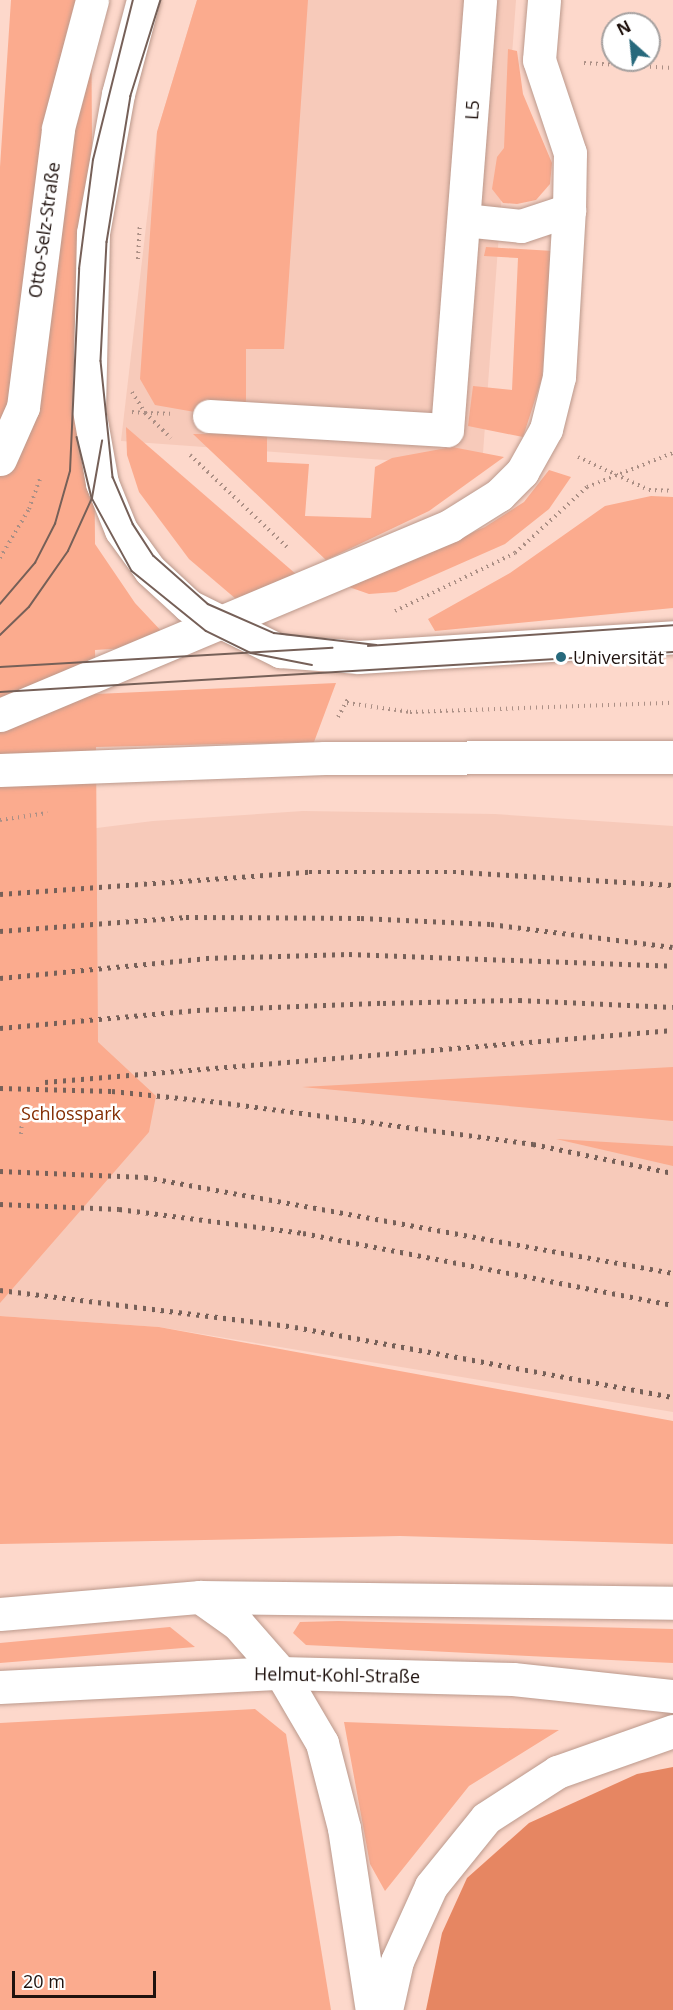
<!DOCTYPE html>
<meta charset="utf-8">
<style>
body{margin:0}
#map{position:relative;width:673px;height:2010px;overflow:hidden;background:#fdd8cb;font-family:"Open Sans",sans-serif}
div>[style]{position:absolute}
.built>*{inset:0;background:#f7caba}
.green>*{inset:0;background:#fbab8e}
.forest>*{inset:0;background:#e68662}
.path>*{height:4px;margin-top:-2px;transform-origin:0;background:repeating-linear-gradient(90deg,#ab8f85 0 1.5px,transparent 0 6px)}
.roads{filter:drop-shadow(0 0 2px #bb998c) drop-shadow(0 0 2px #bb998c)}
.minor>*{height:33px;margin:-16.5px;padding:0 16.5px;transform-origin:16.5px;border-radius:16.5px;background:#fff}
.major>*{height:33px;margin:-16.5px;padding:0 16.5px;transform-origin:16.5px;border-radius:16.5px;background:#fff}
.highway>*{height:33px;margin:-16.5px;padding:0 16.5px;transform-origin:16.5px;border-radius:16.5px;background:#fff}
.tram>*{height:1.5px;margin:-0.75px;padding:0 0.75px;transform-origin:0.75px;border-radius:0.75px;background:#766058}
.rail>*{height:4.5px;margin-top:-2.25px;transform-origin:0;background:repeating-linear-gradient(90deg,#766058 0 3px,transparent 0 9px)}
.dots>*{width:16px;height:16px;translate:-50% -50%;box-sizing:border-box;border:3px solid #fff;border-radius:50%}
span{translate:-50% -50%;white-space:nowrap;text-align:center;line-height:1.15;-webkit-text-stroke:5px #fff;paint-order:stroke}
.street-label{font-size:18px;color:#1f120e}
.poi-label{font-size:18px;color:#1f120e}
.left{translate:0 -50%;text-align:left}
.park-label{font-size:18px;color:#832d03}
.north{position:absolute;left:601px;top:12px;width:60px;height:60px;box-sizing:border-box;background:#fff;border:2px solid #a5a09f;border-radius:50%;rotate:333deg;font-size:16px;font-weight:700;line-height:24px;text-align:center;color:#1f120e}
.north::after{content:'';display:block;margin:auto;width:21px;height:27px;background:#27697c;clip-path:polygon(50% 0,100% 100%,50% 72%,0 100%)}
.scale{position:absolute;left:12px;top:1971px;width:144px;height:27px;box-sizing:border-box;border:3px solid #1f120e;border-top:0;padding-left:8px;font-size:18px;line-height:21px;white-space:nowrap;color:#1f120e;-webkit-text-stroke:4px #fff;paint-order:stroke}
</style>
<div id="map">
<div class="built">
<i style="clip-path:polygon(197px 0,516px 0,482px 467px,121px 441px,157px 132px)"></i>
<i style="clip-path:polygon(303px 811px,495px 814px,673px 826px,673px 1412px,159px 1327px,0 1316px,0 840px,153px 821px)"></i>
</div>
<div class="green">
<i style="clip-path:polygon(11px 0,91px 0,95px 544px,135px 603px,164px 634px,127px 648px,95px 650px,96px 694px,336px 683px,314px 742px,96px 747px,98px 1042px,156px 1096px,149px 1132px,0 1303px,0 167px)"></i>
<i style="clip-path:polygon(197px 0,308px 0,284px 349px,246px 349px,246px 421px,155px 405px,140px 379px,157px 132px)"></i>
<i style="clip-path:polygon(508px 49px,517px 51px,523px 94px,552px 163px,550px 184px,536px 200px,517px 204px,503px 203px,492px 189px,497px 157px,504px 148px)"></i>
<i style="clip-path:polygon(486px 247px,553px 251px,542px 378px,523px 437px,468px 426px,473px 386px,512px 390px,518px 258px,484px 256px)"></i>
<i style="clip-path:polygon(126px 427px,297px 575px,236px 599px,189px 559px,139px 492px,127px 455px)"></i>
<i style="clip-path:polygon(193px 434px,267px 434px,267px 462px,309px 464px,305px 516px,371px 518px,375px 467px,392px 458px,452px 447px,504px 457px,429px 511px,326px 560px)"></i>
<i style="clip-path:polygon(549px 470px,571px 477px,549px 509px,505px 544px,396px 592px,369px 594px,349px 587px,485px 527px,524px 502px)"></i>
<i style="clip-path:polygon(651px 496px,673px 497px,673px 608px,435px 631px,428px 619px,510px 573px,605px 506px)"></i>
<i style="clip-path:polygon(673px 1067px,673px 1121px,302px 1087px)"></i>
<i style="clip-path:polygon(556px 1139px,673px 1146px,673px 1166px)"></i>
<i style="clip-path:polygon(0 1316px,159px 1327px,673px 1421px,673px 1544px,400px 1536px,0 1544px)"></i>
<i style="clip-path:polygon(338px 1621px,673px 1629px,673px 1663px,306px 1645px,293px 1633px,300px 1622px)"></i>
<i style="clip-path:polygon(170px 1627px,195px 1647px,0 1663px,0 1643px)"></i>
<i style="clip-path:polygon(255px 1709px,286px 1734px,331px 2010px,0 2010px,0 1723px)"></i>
<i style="clip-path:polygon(344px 1722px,559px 1730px,469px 1786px,385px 1891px,370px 1864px)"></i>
</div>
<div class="forest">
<i style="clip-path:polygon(673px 1767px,673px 2010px,426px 2010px,442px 1933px,467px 1878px,529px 1823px,637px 1774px)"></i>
</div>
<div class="path">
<i style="left:584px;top:63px;width:89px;rotate:3.2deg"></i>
<i style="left:138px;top:259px;width:34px;rotate:-87deg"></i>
<i style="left:132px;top:392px;width:25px;rotate:58deg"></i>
<i style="left:145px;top:413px;width:25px;rotate:2deg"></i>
<i style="left:132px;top:412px;width:13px;rotate:4deg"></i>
<i style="left:145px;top:413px;width:36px;rotate:44deg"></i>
<i style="left:190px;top:455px;width:137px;rotate:43.5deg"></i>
<i style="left:578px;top:457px;width:78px;rotate:24.9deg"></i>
<i style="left:649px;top:490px;width:24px;rotate:2deg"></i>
<i style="left:0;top:558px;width:57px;rotate:-59.4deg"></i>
<i style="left:29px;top:509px;width:35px;rotate:-70deg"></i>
<i style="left:395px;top:611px;width:133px;rotate:-25.8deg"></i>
<i style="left:515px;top:553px;width:98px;rotate:-42.5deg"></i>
<i style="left:587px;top:487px;width:92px;rotate:-21.6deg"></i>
<i style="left:347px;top:703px;width:64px;rotate:8.1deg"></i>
<i style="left:410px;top:712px;width:263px;rotate:-2deg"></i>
<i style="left:338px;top:717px;width:23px;rotate:-61deg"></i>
<i style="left:0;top:820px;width:48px;rotate:-8.5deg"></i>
<i style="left:21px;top:1134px;width:14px;rotate:-86deg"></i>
</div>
<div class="roads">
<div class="minor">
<i style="left:143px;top:0;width:97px;rotate:104.9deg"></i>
<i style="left:118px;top:94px;width:141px;rotate:100.2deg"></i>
<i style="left:93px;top:233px;width:177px;rotate:91.3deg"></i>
<i style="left:89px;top:410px;width:74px;rotate:79.9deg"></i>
<i style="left:102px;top:483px;width:51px;rotate:68deg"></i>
<i style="left:121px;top:530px;width:49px;rotate:54.1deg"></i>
<i style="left:150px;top:570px;width:53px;rotate:42.7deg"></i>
<i style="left:189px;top:606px;width:102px;rotate:26.3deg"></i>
<i style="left:280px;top:651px;width:79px;rotate:4.3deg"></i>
<i style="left:359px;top:657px;width:315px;rotate:-3.6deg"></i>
<i style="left:464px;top:220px;width:57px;rotate:6deg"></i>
<i style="left:521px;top:226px;width:51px;rotate:-18.4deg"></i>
<i style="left:209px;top:416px;width:238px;rotate:3.4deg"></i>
<i style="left:447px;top:430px;width:431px;rotate:-85.6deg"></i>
<i style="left:0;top:459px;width:57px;rotate:-66.1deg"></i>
<i style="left:23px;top:407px;width:281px;rotate:-82.8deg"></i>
<i style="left:58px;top:128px;width:132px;rotate:-75.1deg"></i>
</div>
<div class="major">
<i style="left:0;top:715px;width:489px;rotate:-22.8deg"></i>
<i style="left:451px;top:525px;width:57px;rotate:-32deg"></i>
<i style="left:499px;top:495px;width:33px;rotate:-45deg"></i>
<i style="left:522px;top:472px;width:49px;rotate:-60.8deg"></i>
<i style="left:546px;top:429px;width:54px;rotate:-76deg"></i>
<i style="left:559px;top:377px;width:167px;rotate:-86.6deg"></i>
<i style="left:569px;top:210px;width:57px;rotate:-89deg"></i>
<i style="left:570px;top:153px;width:98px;rotate:-108.4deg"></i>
<i style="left:539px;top:60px;width:60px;rotate:-85.2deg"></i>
<i style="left:200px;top:1597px;width:47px;rotate:35.4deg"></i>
<i style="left:238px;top:1624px;width:65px;rotate:48.7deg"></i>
<i style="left:281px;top:1673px;width:81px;rotate:59.6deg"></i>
<i style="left:322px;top:1743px;width:88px;rotate:75.5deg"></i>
<i style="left:344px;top:1828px;width:184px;rotate:81.3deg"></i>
<i style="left:0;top:1614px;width:201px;rotate:-4.9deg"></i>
<i style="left:200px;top:1597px;width:473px;rotate:0.7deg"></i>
<i style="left:0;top:1687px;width:281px;rotate:-2.9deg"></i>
<i style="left:281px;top:1673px;width:232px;rotate:1.5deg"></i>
<i style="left:513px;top:1679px;width:161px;rotate:6.1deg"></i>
<i style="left:386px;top:2010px;width:50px;rotate:-77.3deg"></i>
<i style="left:397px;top:1961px;width:82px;rotate:-65.6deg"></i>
<i style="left:431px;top:1886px;width:87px;rotate:-51deg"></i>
<i style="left:486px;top:1818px;width:85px;rotate:-32.9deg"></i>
<i style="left:557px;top:1772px;width:123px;rotate:-19.5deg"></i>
</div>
<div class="highway">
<i style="left:0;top:770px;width:325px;rotate:-2.1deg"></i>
<i style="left:325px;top:758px;width:348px;rotate:-0.2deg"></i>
</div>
</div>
<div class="tram">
<i style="left:161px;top:0;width:101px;rotate:107.4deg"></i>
<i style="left:131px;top:96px;width:148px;rotate:99.3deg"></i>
<i style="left:107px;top:242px;width:119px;rotate:92.9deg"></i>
<i style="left:101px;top:361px;width:117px;rotate:84.1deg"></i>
<i style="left:113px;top:477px;width:51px;rotate:66.9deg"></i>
<i style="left:133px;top:524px;width:38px;rotate:57deg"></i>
<i style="left:154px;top:556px;width:72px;rotate:41.6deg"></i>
<i style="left:208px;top:604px;width:72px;rotate:23.7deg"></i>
<i style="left:274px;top:633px;width:103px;rotate:6.7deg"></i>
<i style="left:77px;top:437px;width:63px;rotate:76.2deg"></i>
<i style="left:92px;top:498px;width:83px;rotate:61.3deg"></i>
<i style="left:132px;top:571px;width:95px;rotate:39deg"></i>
<i style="left:206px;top:631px;width:50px;rotate:26.1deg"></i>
<i style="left:251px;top:653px;width:62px;rotate:11.1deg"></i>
<i style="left:0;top:604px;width:54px;rotate:-49.5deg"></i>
<i style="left:35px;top:563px;width:44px;rotate:-62.9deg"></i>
<i style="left:55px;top:524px;width:55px;rotate:-74.2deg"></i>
<i style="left:70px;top:471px;width:202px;rotate:-87.4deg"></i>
<i style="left:79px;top:269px;width:110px;rotate:-82.7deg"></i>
<i style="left:93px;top:160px;width:165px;rotate:-76deg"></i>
<i style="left:0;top:635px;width:40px;rotate:-44deg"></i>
<i style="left:29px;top:607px;width:68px;rotate:-55.1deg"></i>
<i style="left:68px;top:551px;width:58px;rotate:-65.6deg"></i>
<i style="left:92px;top:498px;width:58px;rotate:-80deg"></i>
<i style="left:368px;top:646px;width:306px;rotate:-3.9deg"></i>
<i style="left:0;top:667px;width:333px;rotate:-3.3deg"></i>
<i style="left:0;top:692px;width:674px;rotate:-3.4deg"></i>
</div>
<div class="rail">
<i style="left:0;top:894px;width:310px;rotate:-4.1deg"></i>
<i style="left:309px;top:872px;width:152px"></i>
<i style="left:461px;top:872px;width:212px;rotate:3.5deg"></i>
<i style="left:0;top:931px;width:187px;rotate:-4.3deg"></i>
<i style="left:186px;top:917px;width:175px;rotate:0.3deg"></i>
<i style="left:361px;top:918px;width:130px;rotate:2.6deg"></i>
<i style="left:491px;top:924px;width:183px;rotate:7.2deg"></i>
<i style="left:0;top:978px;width:207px;rotate:-5.5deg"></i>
<i style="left:206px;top:958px;width:143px;rotate:-1.6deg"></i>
<i style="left:349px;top:954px;width:324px;rotate:2.1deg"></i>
<i style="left:0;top:1028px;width:198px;rotate:-5.2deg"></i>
<i style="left:197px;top:1010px;width:186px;rotate:-2.2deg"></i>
<i style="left:383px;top:1003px;width:136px;rotate:-1.3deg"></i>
<i style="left:519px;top:1000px;width:154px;rotate:2.6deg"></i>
<i style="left:45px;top:1082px;width:630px;rotate:-4.73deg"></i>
<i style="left:0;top:1088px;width:112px;rotate:1.5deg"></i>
<i style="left:112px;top:1091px;width:108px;rotate:5.9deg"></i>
<i style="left:219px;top:1102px;width:317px;rotate:7.6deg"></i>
<i style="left:533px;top:1144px;width:143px;rotate:11.7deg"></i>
<i style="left:0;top:1171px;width:145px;rotate:2.4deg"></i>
<i style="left:145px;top:1177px;width:537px;rotate:10.3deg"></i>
<i style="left:0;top:1204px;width:119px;rotate:2.4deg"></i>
<i style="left:119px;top:1209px;width:186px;rotate:7.4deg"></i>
<i style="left:303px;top:1233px;width:377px;rotate:11deg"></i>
<i style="left:0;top:1290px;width:297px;rotate:7.1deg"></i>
<i style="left:295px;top:1327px;width:384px;rotate:10.5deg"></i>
</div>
<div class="dots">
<i style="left:561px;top:657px;background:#27697c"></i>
</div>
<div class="street-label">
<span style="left:472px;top:110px;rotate:-86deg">L5</span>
<span style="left:44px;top:230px;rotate:-82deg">Otto-Selz-Straße</span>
<span style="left:337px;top:1675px;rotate:1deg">Helmut-Kohl-Straße</span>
</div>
<div class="poi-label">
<span class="left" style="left:573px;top:657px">Universität</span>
</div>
<div class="park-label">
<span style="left:71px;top:1113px">Schlosspark</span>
</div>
<div class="north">N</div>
<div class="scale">20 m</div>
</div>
